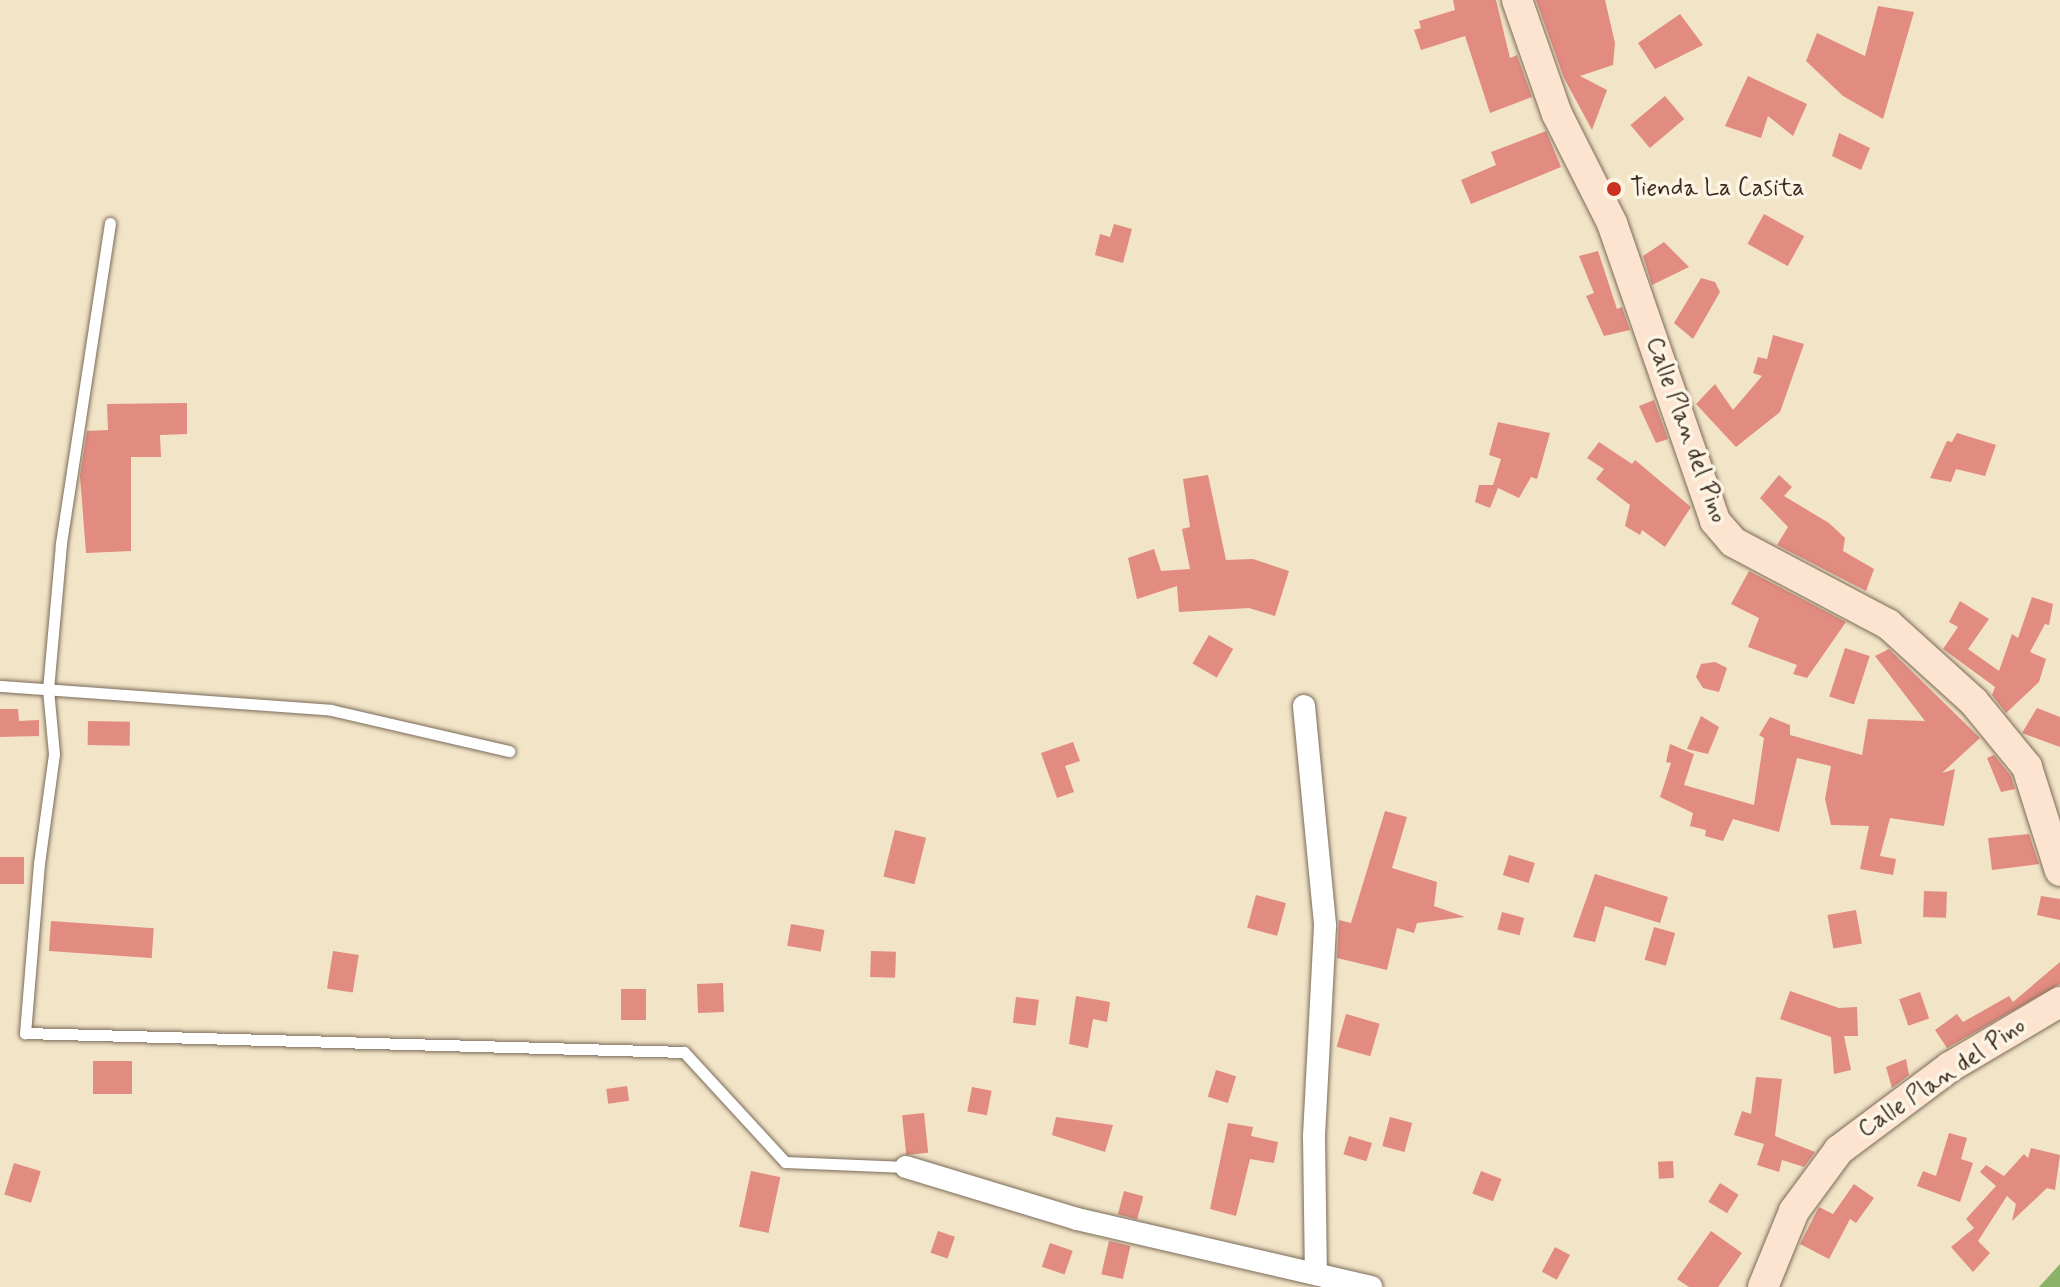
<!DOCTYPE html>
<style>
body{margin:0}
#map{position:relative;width:2060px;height:1287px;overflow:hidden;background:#f2e4c7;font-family:Mynerve,sans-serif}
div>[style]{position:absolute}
.forest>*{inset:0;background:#8ab369}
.building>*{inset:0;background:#e28b81;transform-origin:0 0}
.roads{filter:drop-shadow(0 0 2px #7b6b59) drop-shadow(0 0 2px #7b6b59)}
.lane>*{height:11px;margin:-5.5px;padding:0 5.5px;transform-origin:5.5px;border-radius:5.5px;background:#fff}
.street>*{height:22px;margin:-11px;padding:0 11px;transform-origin:11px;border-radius:11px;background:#fff}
.secondary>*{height:30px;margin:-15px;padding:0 15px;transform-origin:15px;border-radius:15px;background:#fde4d0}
.dots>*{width:22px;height:22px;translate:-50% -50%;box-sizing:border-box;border:4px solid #fcf5e5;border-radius:50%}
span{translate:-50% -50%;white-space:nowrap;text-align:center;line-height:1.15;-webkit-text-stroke:7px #fcf5e5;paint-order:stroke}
.poi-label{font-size:24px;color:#3b2a1e}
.left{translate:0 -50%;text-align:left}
.street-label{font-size:24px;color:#3b2a1e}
</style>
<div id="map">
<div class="forest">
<i style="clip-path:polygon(2060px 1264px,2060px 1287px,2039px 1287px)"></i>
</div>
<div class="building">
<i style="clip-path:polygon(1453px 0,1496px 0,1510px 58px,1517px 55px,1532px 97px,1490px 113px,1465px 36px,1421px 50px,1414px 30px,1421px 28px,1419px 21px,1455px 10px)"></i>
<i style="clip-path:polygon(1536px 0,1605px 0,1615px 43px,1613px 65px,1580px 76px,1607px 90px,1592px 130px,1564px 78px)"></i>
<i style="clip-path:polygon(1878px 6px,1914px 12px,1883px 119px,1843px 96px,1806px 61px,1817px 33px,1865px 56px)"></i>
<i style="clip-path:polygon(1680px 14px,1703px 45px,1655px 69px,1638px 43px)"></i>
<i style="clip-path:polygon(1748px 76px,1807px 104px,1793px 136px,1768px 116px,1761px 138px,1725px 126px)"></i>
<i style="left:1665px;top:96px;width:30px;height:45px;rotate:50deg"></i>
<i style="clip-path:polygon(1546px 131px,1561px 167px,1471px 204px,1461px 180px,1496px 165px,1491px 152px)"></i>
<i style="clip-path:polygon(1839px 133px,1870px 148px,1861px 170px,1832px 156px)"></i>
<i style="left:1764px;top:214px;width:46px;height:34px;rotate:29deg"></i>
<i style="clip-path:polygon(1114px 224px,1132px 229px,1123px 263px,1095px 255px,1100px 234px,1110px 237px)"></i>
<i style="clip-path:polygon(1664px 242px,1689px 267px,1652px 285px,1643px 256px)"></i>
<i style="clip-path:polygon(1598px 251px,1617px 309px,1622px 307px,1630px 330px,1604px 336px,1586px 296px,1594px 293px,1579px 256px)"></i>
<i style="clip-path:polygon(1701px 278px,1715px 282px,1720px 292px,1693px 339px,1674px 323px)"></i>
<i style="clip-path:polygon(1773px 335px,1804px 344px,1780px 412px,1736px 447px,1696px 404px,1715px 384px,1733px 410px,1762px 376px,1753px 373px,1758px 357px,1767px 359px)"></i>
<i style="clip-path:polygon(1654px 400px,1668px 439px,1656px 443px,1639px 406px)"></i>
<i style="clip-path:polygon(187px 403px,187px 434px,160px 435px,161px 457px,131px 457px,131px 551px,86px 553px,80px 476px,87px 431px,108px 430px,107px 404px)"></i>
<i style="clip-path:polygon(1498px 422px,1550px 433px,1537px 479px,1531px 477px,1519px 498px,1498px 488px,1490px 508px,1475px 502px,1479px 485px,1493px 485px,1501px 459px,1489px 455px)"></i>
<i style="clip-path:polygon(1957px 433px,1996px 445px,1985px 476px,1956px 469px,1951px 482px,1930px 478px,1947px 441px,1952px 442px)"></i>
<i style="clip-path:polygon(1599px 442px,1632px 464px,1635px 460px,1691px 507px,1665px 547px,1642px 530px,1640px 535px,1625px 526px,1630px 505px,1596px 479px,1604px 469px,1587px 458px)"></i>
<i style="clip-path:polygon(1208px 475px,1226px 560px,1253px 559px,1289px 571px,1275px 616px,1249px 608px,1179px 612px,1177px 586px,1137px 599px,1128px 558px,1154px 549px,1161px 571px,1190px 569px,1182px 529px,1190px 527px,1183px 479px)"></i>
<i style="clip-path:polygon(1779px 475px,1792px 487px,1784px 496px,1829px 523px,1845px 538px,1843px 551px,1874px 569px,1866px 591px,1777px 545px,1788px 527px,1760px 498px)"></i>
<i style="clip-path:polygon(1749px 571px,1846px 622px,1807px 678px,1793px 674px,1797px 665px,1748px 647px,1759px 618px,1731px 604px)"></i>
<i style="clip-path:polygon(2032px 597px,2053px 604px,2049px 625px,2045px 624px,2030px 652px,2046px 659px,2039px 682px,2006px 713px,1992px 695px,1995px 687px,1943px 649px,1958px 627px,1949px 622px,1960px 601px,1989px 619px,1968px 649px,1999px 671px,2012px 634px,2018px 638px)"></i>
<i style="left:1209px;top:635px;width:28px;height:33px;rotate:30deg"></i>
<i style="left:1845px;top:648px;width:26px;height:51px;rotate:18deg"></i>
<i style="clip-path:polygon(1889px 649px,1980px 738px,1942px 773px,1955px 769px,1944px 826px,1890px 818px,1880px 856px,1896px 859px,1893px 875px,1860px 869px,1869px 826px,1831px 825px,1825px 799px,1831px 766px,1797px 758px,1779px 832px,1733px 819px,1723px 841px,1705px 836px,1706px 830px,1690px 826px,1693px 813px,1660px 797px,1671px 763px,1666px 762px,1670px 744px,1694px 754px,1684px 785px,1754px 805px,1764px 738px,1759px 735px,1770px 717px,1790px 725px,1790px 735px,1862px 755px,1868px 719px,1925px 721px,1875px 656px)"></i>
<i style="clip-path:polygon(1715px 662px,1727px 668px,1719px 692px,1703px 688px,1696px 677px,1701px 664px)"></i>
<i style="clip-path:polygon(2037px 708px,2060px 717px,2060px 747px,2022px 733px)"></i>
<i style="clip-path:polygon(0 709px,18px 709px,19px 721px,39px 720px,39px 736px,0 737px)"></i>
<i style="clip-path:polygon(1701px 716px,1719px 727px,1708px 754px,1687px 749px)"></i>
<i style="left:88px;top:721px;width:42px;height:24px;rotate:1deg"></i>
<i style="clip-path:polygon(1073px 742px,1080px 761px,1065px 766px,1074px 792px,1057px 798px,1041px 753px)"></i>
<i style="clip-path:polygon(1994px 755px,2011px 776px,2015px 789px,2001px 792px,1987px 758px)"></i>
<i style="clip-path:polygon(1385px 811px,1407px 817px,1392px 868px,1437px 882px,1434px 906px,1465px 917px,1417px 923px,1414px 933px,1397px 928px,1387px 970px,1337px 958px,1339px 920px,1351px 923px)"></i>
<i style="left:895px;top:830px;width:32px;height:48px;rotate:14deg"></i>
<i style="clip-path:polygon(2029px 834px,2039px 864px,1992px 870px,1988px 838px)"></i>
<i style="left:1509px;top:855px;width:27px;height:21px;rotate:17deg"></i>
<i style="left:0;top:857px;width:24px;height:27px"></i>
<i style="clip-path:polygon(1595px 874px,1668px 897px,1660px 923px,1605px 906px,1595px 942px,1573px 937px)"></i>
<i style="left:1924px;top:891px;width:23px;height:26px;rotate:2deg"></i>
<i style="left:1256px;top:895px;width:31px;height:34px;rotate:15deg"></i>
<i style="clip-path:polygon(2041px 896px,2060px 899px,2060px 920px,2037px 915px)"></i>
<i style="left:1856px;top:910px;width:34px;height:29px;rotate:80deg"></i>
<i style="left:1502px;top:912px;width:23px;height:18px;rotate:15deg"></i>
<i style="left:51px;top:921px;width:103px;height:30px;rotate:4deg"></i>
<i style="left:791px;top:924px;width:34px;height:22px;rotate:10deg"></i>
<i style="left:1654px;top:927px;width:22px;height:34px;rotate:16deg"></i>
<i style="left:333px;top:951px;width:26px;height:38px;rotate:9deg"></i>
<i style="left:871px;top:951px;width:25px;height:26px;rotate:2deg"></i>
<i style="clip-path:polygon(2060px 962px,2060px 984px,1947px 1048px,1935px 1030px,1957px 1014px,1963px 1022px,2009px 996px,2013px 1002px)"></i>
<i style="left:723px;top:983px;width:29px;height:26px;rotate:88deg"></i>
<i style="left:646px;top:989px;width:31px;height:25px;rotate:90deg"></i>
<i style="clip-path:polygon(1790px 991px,1839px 1008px,1857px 1007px,1858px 1036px,1844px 1036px,1851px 1070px,1834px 1074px,1831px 1037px,1780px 1019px)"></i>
<i style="left:1920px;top:992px;width:28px;height:22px;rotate:71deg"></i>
<i style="clip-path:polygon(1076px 996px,1110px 1002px,1107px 1022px,1093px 1019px,1088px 1048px,1069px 1044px)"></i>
<i style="left:1016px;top:997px;width:23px;height:26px;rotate:7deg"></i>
<i style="left:1346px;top:1014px;width:35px;height:34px;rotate:16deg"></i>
<i style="clip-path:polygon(1906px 1059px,1909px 1075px,1892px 1088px,1886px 1067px)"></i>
<i style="left:132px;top:1061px;width:33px;height:39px;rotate:90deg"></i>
<i style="left:1216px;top:1070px;width:21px;height:28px;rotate:17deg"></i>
<i style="clip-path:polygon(1756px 1077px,1782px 1079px,1775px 1136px,1815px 1152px,1804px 1167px,1782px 1160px,1779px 1172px,1757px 1165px,1764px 1144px,1734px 1135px,1742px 1111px,1751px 1114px)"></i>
<i style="left:627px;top:1086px;width:15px;height:21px;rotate:82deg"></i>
<i style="left:972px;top:1087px;width:20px;height:25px;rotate:11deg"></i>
<i style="left:924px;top:1113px;width:40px;height:22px;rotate:84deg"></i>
<i style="clip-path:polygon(1056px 1117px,1113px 1125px,1105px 1152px,1052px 1135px)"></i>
<i style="left:1390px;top:1117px;width:23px;height:30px;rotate:15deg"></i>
<i style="clip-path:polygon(1228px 1123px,1253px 1127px,1251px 1136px,1278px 1142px,1274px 1163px,1250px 1159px,1236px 1216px,1210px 1209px)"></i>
<i style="clip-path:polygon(1949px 1133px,1967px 1138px,1961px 1159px,1973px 1163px,1960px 1202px,1917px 1186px,1923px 1171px,1936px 1176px)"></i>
<i style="left:1349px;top:1136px;width:24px;height:19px;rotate:17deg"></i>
<i style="clip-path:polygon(2031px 1148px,2060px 1155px,2055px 1190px,2047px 1188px,2012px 1221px,2016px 1204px,2007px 1196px,1978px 1241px,1990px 1253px,1973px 1272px,1951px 1247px,1974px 1228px,1966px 1219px,1996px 1186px,1980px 1172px,1986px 1165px,2004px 1176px,2024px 1154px,2028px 1158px)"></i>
<i style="left:1673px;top:1161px;width:17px;height:15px;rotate:87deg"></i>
<i style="left:14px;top:1163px;width:28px;height:33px;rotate:17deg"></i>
<i style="left:751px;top:1171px;width:30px;height:57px;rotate:12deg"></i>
<i style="left:1481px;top:1171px;width:22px;height:24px;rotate:21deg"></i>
<i style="left:1720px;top:1183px;width:22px;height:22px;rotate:32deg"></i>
<i style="clip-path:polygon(1854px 1184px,1874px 1198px,1856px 1223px,1850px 1219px,1829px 1259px,1800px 1244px,1819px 1207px,1833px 1214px)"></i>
<i style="left:1124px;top:1191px;width:20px;height:24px;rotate:15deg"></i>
<i style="left:938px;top:1231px;width:18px;height:23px;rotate:19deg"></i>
<i style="clip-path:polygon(1711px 1231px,1742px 1253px,1718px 1287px,1689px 1287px,1677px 1279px)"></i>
<i style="left:1109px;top:1241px;width:22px;height:34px;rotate:13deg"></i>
<i style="left:1050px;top:1243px;width:24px;height:25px;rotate:19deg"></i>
<i style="left:1555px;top:1247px;width:17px;height:28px;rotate:28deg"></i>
</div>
<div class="roads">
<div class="lane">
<i style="left:110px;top:223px;width:325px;rotate:98.7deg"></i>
<i style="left:61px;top:544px;width:146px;rotate:95.1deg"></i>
<i style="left:48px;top:689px;width:65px;rotate:84.7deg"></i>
<i style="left:54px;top:754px;width:110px;rotate:97.8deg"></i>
<i style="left:39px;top:863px;width:171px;rotate:94.7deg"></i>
<i style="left:25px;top:1033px;width:659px;rotate:1.65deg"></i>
<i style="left:684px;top:1052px;width:149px;rotate:47.4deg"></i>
<i style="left:785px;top:1162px;width:121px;rotate:2.4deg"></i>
<i style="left:0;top:686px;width:332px;rotate:4.1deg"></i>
<i style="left:331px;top:710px;width:183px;rotate:13deg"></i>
</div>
<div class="street">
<i style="left:1304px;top:706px;width:221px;rotate:84.5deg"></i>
<i style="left:1325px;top:926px;width:210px;rotate:93deg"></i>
<i style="left:1314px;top:1136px;width:137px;rotate:89.2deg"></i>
<i style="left:906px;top:1167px;width:179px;rotate:16.9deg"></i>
<i style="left:1077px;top:1219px;width:302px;rotate:13deg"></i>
</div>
<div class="secondary">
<i style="left:1517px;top:0;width:121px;rotate:70.7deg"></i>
<i style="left:1557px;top:114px;width:122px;rotate:63.2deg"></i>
<i style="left:1612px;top:223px;width:315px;rotate:70.9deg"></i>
<i style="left:1715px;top:521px;width:28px;rotate:49deg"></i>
<i style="left:1733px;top:542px;width:175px;rotate:27.9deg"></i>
<i style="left:1888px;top:624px;width:116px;rotate:42.2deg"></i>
<i style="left:1974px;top:702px;width:84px;rotate:50.8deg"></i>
<i style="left:2027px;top:767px;width:109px;rotate:72.4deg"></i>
<i style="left:1763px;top:1287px;width:82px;rotate:-67.8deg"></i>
<i style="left:1794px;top:1211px;width:76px;rotate:-53.6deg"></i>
<i style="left:1839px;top:1150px;width:139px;rotate:-36.8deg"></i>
<i style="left:1950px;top:1067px;width:128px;rotate:-30.6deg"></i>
</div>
</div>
<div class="dots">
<i style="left:1614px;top:189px;background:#c8321e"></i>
</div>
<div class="poi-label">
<span class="left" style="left:1630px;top:189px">Tienda La Casita</span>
</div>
<div class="street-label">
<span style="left:1686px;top:430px;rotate:70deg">Calle Plan del Pino</span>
<span style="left:1942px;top:1078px;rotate:-34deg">Calle Plan del Pino</span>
</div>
</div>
